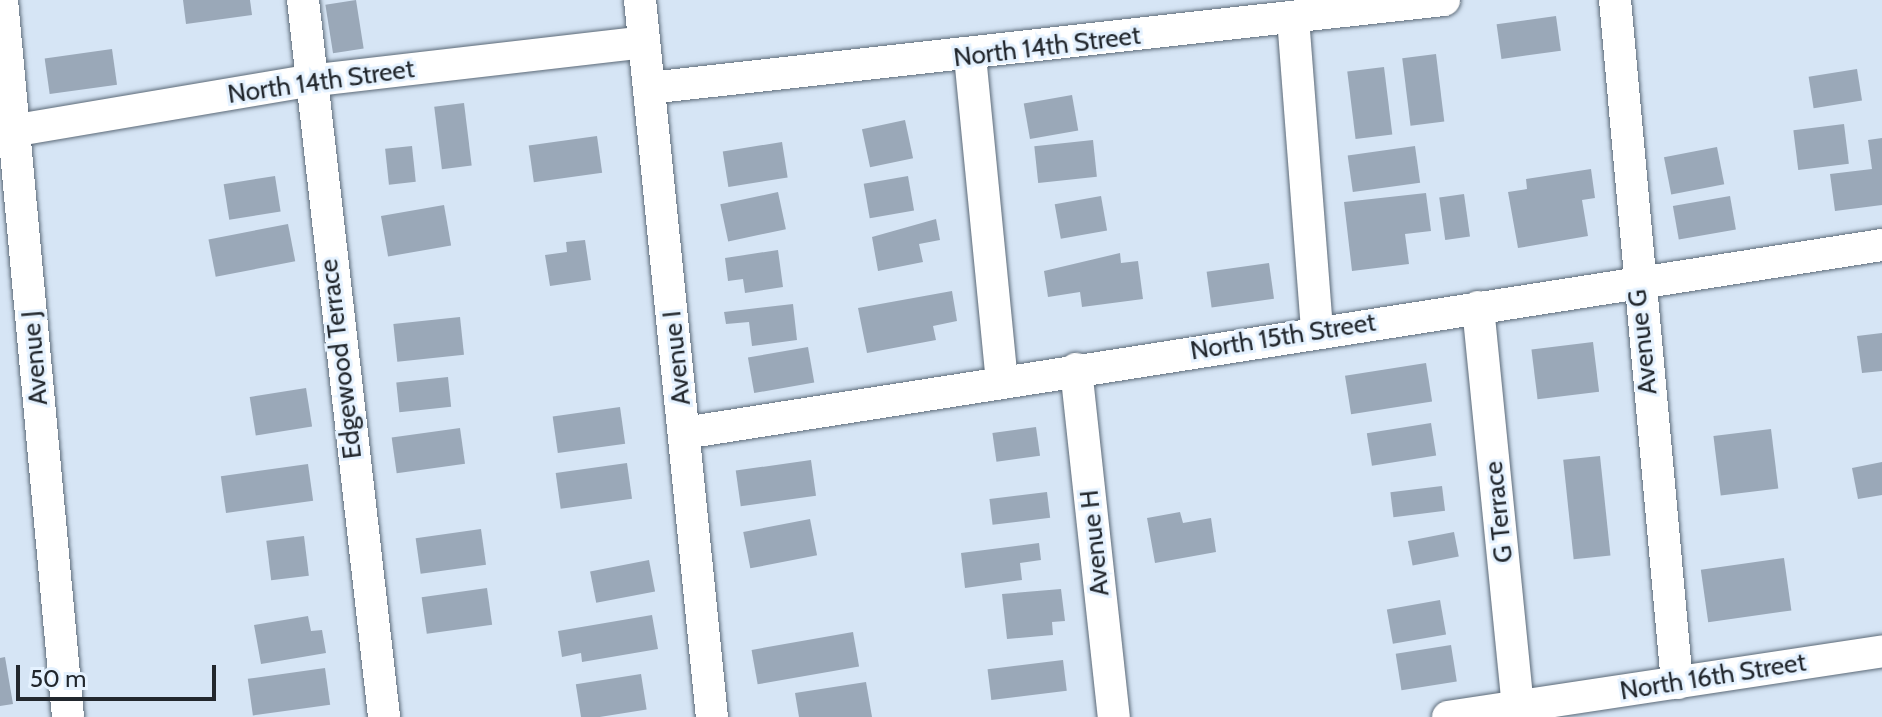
<!DOCTYPE html>
<style>
body{margin:0}
#map{position:relative;width:1882px;height:717px;overflow:hidden;background:#d6e5f5;font-family:Cabin,sans-serif}
div>[style]{position:absolute}
.building>*{inset:0;background:#9aa8b8;transform-origin:0 0}
.roads{filter:drop-shadow(0 0 2px #5c6a78) drop-shadow(0 0 2px #5c6a78)}
.street>*{height:32px;margin:-16px;padding:0 16px;transform-origin:16px;border-radius:16px;background:#fff}
span{translate:-50% -50%;white-space:nowrap;text-align:center;line-height:1.15;-webkit-text-stroke:6px #e5f2ff;paint-order:stroke}
.street-label{font-size:26px;color:#22272d}
.scale{position:absolute;left:16px;top:665px;width:200px;height:36px;box-sizing:border-box;border:4px solid #22272d;border-top:0;padding-left:10px;font-size:24px;line-height:28px;white-space:nowrap;color:#22272d;-webkit-text-stroke:6px #e5f2ff;paint-order:stroke}
</style>
<div id="map">
<div class="building">
<i style="clip-path:polygon(183px 0,250px 0,252px 15px,186px 24px)"></i>
<i style="left:356px;top:0;width:49px;height:31px;rotate:81deg"></i>
<i style="left:1556px;top:16px;width:35px;height:60px;rotate:82deg"></i>
<i style="left:112px;top:49px;width:36px;height:68px;rotate:82deg"></i>
<i style="left:1436px;top:54px;width:68px;height:34px;rotate:83deg"></i>
<i style="left:1384px;top:67px;width:68px;height:37px;rotate:83deg"></i>
<i style="left:1857px;top:69px;width:32px;height:49px;rotate:81deg"></i>
<i style="left:1072px;top:95px;width:36px;height:49px;rotate:80deg"></i>
<i style="left:464px;top:103px;width:63px;height:30px;rotate:83deg"></i>
<i style="left:905px;top:120px;width:39px;height:44px;rotate:78deg"></i>
<i style="left:1844px;top:124px;width:40px;height:51px;rotate:83deg"></i>
<i style="left:597px;top:136px;width:37px;height:69px;rotate:82deg"></i>
<i style="clip-path:polygon(1882px 138px,1882px 205px,1835px 211px,1830px 174px,1872px 169px,1868px 140px)"></i>
<i style="left:1093px;top:140px;width:37px;height:59px;rotate:84deg"></i>
<i style="left:782px;top:142px;width:36px;height:60px;rotate:81deg"></i>
<i style="left:412px;top:146px;width:36px;height:27px;rotate:84deg"></i>
<i style="left:1415px;top:146px;width:37px;height:68px;rotate:82deg"></i>
<i style="left:1717px;top:147px;width:38px;height:54px;rotate:79deg"></i>
<i style="clip-path:polygon(1591px 169px,1595px 198px,1582px 200px,1588px 236px,1518px 248px,1508px 192px,1527px 189px,1526px 179px)"></i>
<i style="left:275px;top:176px;width:36px;height:52px;rotate:81deg"></i>
<i style="left:908px;top:176px;width:35px;height:45px;rotate:80deg"></i>
<i style="left:778px;top:192px;width:38px;height:59px;rotate:78deg"></i>
<i style="clip-path:polygon(1426px 193px,1431px 231px,1405px 234px,1409px 264px,1352px 271px,1344px 202px)"></i>
<i style="left:1464px;top:194px;width:43px;height:25px;rotate:82deg"></i>
<i style="left:1101px;top:196px;width:35px;height:47px;rotate:80deg"></i>
<i style="left:1730px;top:196px;width:34px;height:58px;rotate:80deg"></i>
<i style="left:444px;top:205px;width:41px;height:64px;rotate:80deg"></i>
<i style="clip-path:polygon(936px 219px,940px 240px,919px 244px,923px 262px,878px 271px,872px 237px)"></i>
<i style="left:288px;top:224px;width:38px;height:81px;rotate:79deg"></i>
<i style="clip-path:polygon(585px 240px,591px 280px,550px 286px,545px 255px,567px 252px,566px 242px)"></i>
<i style="clip-path:polygon(778px 250px,783px 287px,745px 293px,743px 279px,728px 281px,725px 258px)"></i>
<i style="clip-path:polygon(1120px 253px,1121px 263px,1138px 261px,1143px 299px,1082px 307px,1080px 292px,1048px 297px,1044px 271px)"></i>
<i style="left:1269px;top:263px;width:36px;height:63px;rotate:82deg"></i>
<i style="clip-path:polygon(952px 291px,957px 321px,933px 326px,936px 340px,867px 353px,858px 308px)"></i>
<i style="clip-path:polygon(793px 304px,797px 340px,752px 346px,749px 322px,726px 324px,724px 312px)"></i>
<i style="left:460px;top:317px;width:38px;height:67px;rotate:84deg"></i>
<i style="clip-path:polygon(1882px 333px,1882px 371px,1862px 373px,1857px 336px)"></i>
<i style="left:1593px;top:342px;width:50px;height:62px;rotate:83deg"></i>
<i style="left:808px;top:347px;width:36px;height:61px;rotate:80deg"></i>
<i style="left:1426px;top:363px;width:39px;height:82px;rotate:81deg"></i>
<i style="left:448px;top:377px;width:30px;height:52px;rotate:84deg"></i>
<i style="left:306px;top:388px;width:39px;height:57px;rotate:81deg"></i>
<i style="left:620px;top:407px;width:37px;height:68px;rotate:82deg"></i>
<i style="left:1431px;top:423px;width:33px;height:65px;rotate:81deg"></i>
<i style="left:1036px;top:427px;width:29px;height:44px;rotate:82deg"></i>
<i style="left:460px;top:428px;width:36px;height:69px;rotate:82deg"></i>
<i style="left:1771px;top:429px;width:60px;height:58px;rotate:83deg"></i>
<i style="left:1600px;top:456px;width:100px;height:37px;rotate:84deg"></i>
<i style="left:811px;top:460px;width:36px;height:76px;rotate:82deg"></i>
<i style="clip-path:polygon(1882px 462px,1882px 495px,1858px 499px,1852px 468px)"></i>
<i style="left:627px;top:463px;width:36px;height:72px;rotate:82deg"></i>
<i style="left:308px;top:464px;width:37px;height:88px;rotate:82deg"></i>
<i style="left:1442px;top:486px;width:25px;height:52px;rotate:83deg"></i>
<i style="left:1047px;top:492px;width:26px;height:58px;rotate:83deg"></i>
<i style="clip-path:polygon(1180px 512px,1183px 523px,1211px 518px,1216px 552px,1155px 563px,1147px 518px)"></i>
<i style="left:810px;top:519px;width:37px;height:68px;rotate:79deg"></i>
<i style="left:481px;top:529px;width:36px;height:66px;rotate:82deg"></i>
<i style="left:1454px;top:532px;width:25px;height:47px;rotate:79deg"></i>
<i style="left:304px;top:536px;width:40px;height:38px;rotate:83deg"></i>
<i style="clip-path:polygon(1039px 543px,1041px 560px,1020px 563px,1022px 580px,965px 588px,961px 553px)"></i>
<i style="left:1784px;top:558px;width:53px;height:84px;rotate:82deg"></i>
<i style="left:649px;top:560px;width:32px;height:60px;rotate:79deg"></i>
<i style="left:487px;top:588px;width:37px;height:66px;rotate:82deg"></i>
<i style="clip-path:polygon(1061px 589px,1065px 621px,1052px 622px,1053px 635px,1007px 639px,1002px 594px)"></i>
<i style="left:1440px;top:600px;width:35px;height:54px;rotate:80deg"></i>
<i style="clip-path:polygon(652px 615px,658px 649px,582px 662px,581px 653px,562px 657px,558px 631px)"></i>
<i style="clip-path:polygon(308px 616px,311px 631px,322px 630px,326px 653px,261px 664px,254px 625px)"></i>
<i style="left:853px;top:632px;width:35px;height:103px;rotate:80deg"></i>
<i style="left:1451px;top:645px;width:37px;height:56px;rotate:81deg"></i>
<i style="clip-path:polygon(5px 657px,13px 704px,0 706px,0 658px)"></i>
<i style="left:1063px;top:660px;width:31px;height:76px;rotate:83deg"></i>
<i style="left:325px;top:668px;width:37px;height:78px;rotate:82deg"></i>
<i style="left:641px;top:674px;width:36px;height:66px;rotate:81deg"></i>
<i style="clip-path:polygon(866px 682px,872px 717px,799px 717px,795px 693px)"></i>
</div>
<div class="roads">
<div class="street">
<i style="left:2px;top:0;width:720px;rotate:84.74deg"></i>
<i style="left:303px;top:0;width:722px;rotate:83.55deg"></i>
<i style="left:640px;top:0;width:721px;rotate:84.27deg"></i>
<i style="left:1615px;top:0;width:686px;rotate:84.81deg"></i>
<i style="left:1293px;top:18px;width:313px;rotate:85.6deg"></i>
<i style="left:970px;top:56px;width:327px;rotate:84.4deg"></i>
<i style="left:649px;top:88px;width:800px;rotate:-6.32deg"></i>
<i style="left:0;top:133px;width:312px;rotate:-9.6deg"></i>
<i style="left:308px;top:81px;width:338px;rotate:-6.6deg"></i>
<i style="left:1478px;top:307px;width:412px;rotate:84.3deg"></i>
<i style="left:1076px;top:369px;width:350px;rotate:83.8deg"></i>
<i style="left:684px;top:433px;width:1213px;rotate:-8.92deg"></i>
<i style="left:1448px;top:717px;width:439px;rotate:-8.6deg"></i>
</div>
</div>
<div class="street-label">
<span style="left:1047px;top:47px;rotate:-7deg">North 14th Street</span>
<span style="left:321px;top:82px;rotate:-8deg">North 14th Street</span>
<span style="left:1283px;top:337px;rotate:-9deg">North 15th Street</span>
<span style="left:1643px;top:342px;rotate:-96deg">Avenue G</span>
<span style="left:35px;top:358px;rotate:-95deg">Avenue J</span>
<span style="left:677px;top:358px;rotate:-96deg">Avenue I</span>
<span style="left:341px;top:359px;rotate:-97deg">Edgewood Terrace</span>
<span style="left:1499px;top:512px;rotate:-96deg">G Terrace</span>
<span style="left:1095px;top:543px;rotate:-96deg">Avenue H</span>
<span style="left:1713px;top:677px;rotate:-9deg">North 16th Street</span>
</div>
<div class="scale">50 m</div>
</div>
